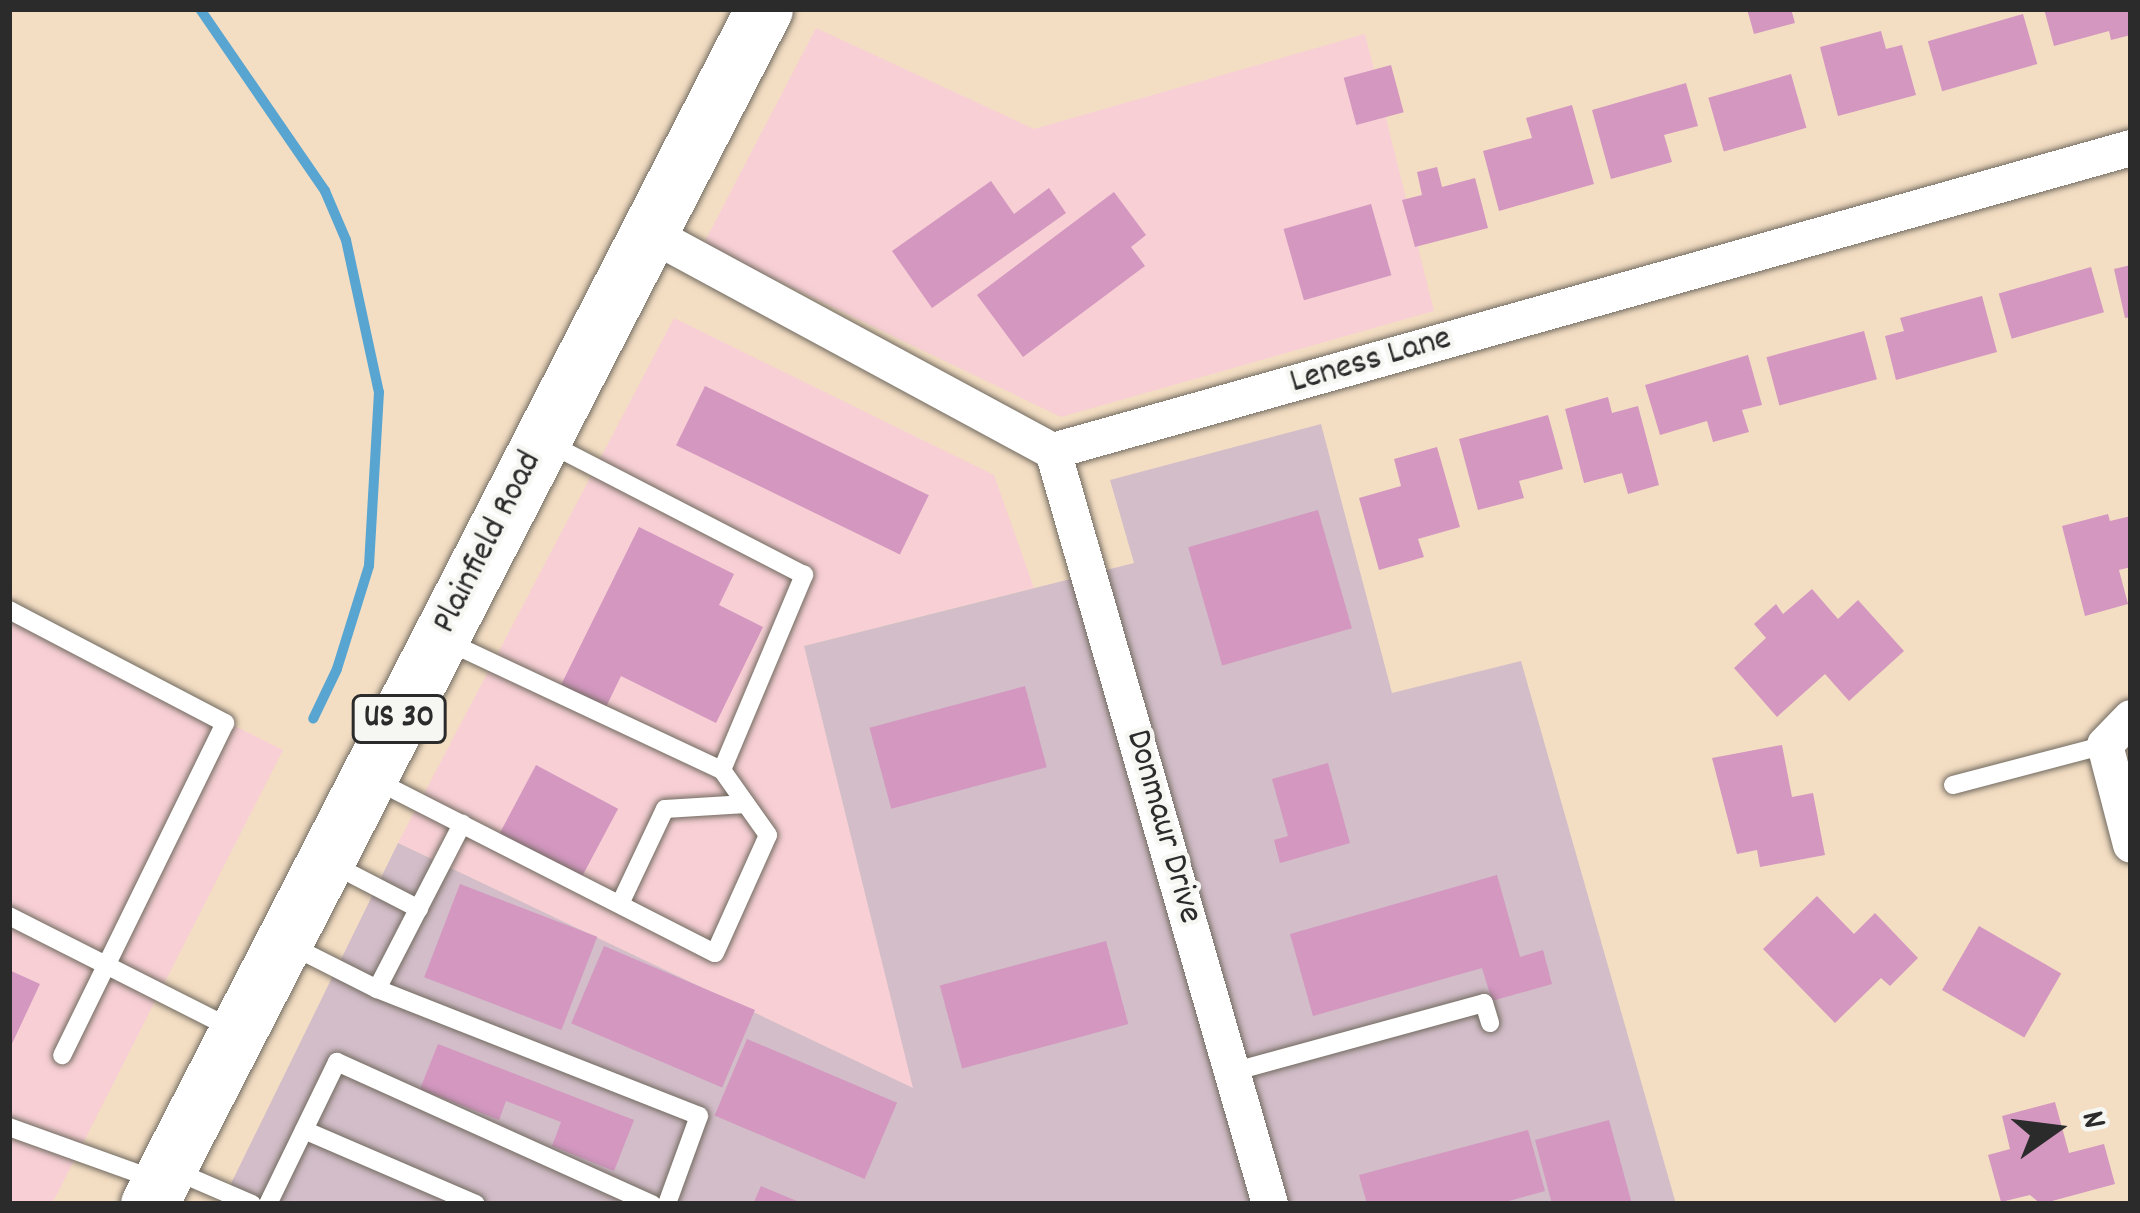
<!DOCTYPE html>
<style>
body{margin:0}
#map{position:relative;width:2140px;height:1213px;overflow:hidden;background:#f4dec3;font-family:Dekko,sans-serif}
div>[style]{position:absolute}
.built>*{inset:0;background:#f7cfd4}
.industrial>*{inset:0;background:#d2bdc8}
.stream>*{height:10px;margin:-5px;padding:0 5px;transform-origin:5px;border-radius:5px;background:#58a5d1}
.building>*{inset:0;background:#d397c0;transform-origin:0 0}
.roads{filter:drop-shadow(0 0 3px #716a60) drop-shadow(0 0 3px #716a60)}
.service>*{height:18px;margin:-9px;padding:0 9px;transform-origin:9px;border-radius:9px;background:#fff}
.minor>*{height:36px;margin:-18px;padding:0 18px;transform-origin:18px;border-radius:18px;background:#fff}
.primary>*{height:57px;margin:-28.5px;padding:0 28.5px;transform-origin:28.5px;border-radius:28.5px;background:#fff}
span{translate:-50% -50%;white-space:nowrap;text-align:center;line-height:1.15;-webkit-text-stroke:9px #f6f6f2;paint-order:stroke}
.shield-label span{padding:3px 9px;background:#f6f6f2;border:3px solid;border-radius:9px;-webkit-text-stroke-width:0}
.shield-label{font-size:33px;color:#2b2b2b;font-weight:700}
.street-label{font-size:36px;color:#2b2b2b}
.frame{position:absolute;inset:0;border:12px solid #2b2b2b;pointer-events:none}
.north{position:absolute;left:1996px;top:1069px;width:120px;height:120px;-webkit-text-stroke:9px #f6f6f2;paint-order:stroke;rotate:76deg;font-size:33px;font-weight:700;line-height:48px;text-align:center;color:#2b2b2b}
.north::after{content:'';display:block;margin:auto;width:42px;height:54px;background:#2b2b2b;clip-path:polygon(50% 0,100% 100%,50% 72%,0 100%)}
</style>
<div id="map">
<div class="built">
<i style="clip-path:polygon(816px 28px,1034px 129px,1365px 34px,1434px 311px,1061px 417px,703px 245px)"></i>
<i style="clip-path:polygon(674px 318px,994px 475px,1034px 588px,804px 646px,914px 1089px,398px 843px)"></i>
<i style="clip-path:polygon(9px 614px,283px 750px,52px 1204px,9px 1204px)"></i>
</div>
<div class="industrial">
<i style="clip-path:polygon(1321px 424px,1392px 693px,1521px 661px,1676px 1204px,221px 1204px,398px 843px,913px 1088px,804px 646px,1134px 563px,1110px 480px)"></i>
</div>
<div class="stream">
<i style="left:200px;top:9px;width:221px;rotate:55.5deg"></i>
<i style="left:325px;top:191px;width:53px;rotate:66.8deg"></i>
<i style="left:346px;top:240px;width:156px;rotate:77.8deg"></i>
<i style="left:379px;top:392px;width:174px;rotate:93.3deg"></i>
<i style="left:369px;top:566px;width:108px;rotate:107.3deg"></i>
<i style="left:337px;top:669px;width:55px;rotate:115.6deg"></i>
</div>
<div class="building">
<i style="clip-path:polygon(1747px 9px,1791px 9px,1795px 23px,1754px 34px)"></i>
<i style="clip-path:polygon(2044px 9px,2131px 9px,2131px 35px,2111px 40px,2109px 31px,2054px 46px)"></i>
<i style="left:2023px;top:14px;width:52px;height:99px;rotate:74deg"></i>
<i style="clip-path:polygon(1881px 31px,1886px 49px,1902px 45px,1916px 95px,1838px 116px,1820px 47px)"></i>
<i style="left:1391px;top:65px;width:49px;height:49px;rotate:75deg"></i>
<i style="left:1791px;top:74px;width:56px;height:86px;rotate:74deg"></i>
<i style="clip-path:polygon(1686px 83px,1698px 126px,1664px 135px,1672px 162px,1611px 179px,1592px 110px)"></i>
<i style="clip-path:polygon(1572px 105px,1594px 184px,1499px 211px,1483px 151px,1532px 138px,1526px 118px)"></i>
<i style="clip-path:polygon(1437px 167px,1442px 187px,1475px 178px,1488px 228px,1415px 247px,1402px 200px,1422px 195px,1417px 172px)"></i>
<i style="clip-path:polygon(991px 181px,1014px 214px,1049px 188px,1066px 213px,932px 308px,892px 251px)"></i>
<i style="clip-path:polygon(1114px 192px,1146px 235px,1131px 247px,1145px 266px,1023px 357px,977px 295px)"></i>
<i style="left:1371px;top:204px;width:74px;height:91px;rotate:74deg"></i>
<i style="clip-path:polygon(2131px 265px,2131px 317px,2125px 318px,2114px 269px)"></i>
<i style="left:2091px;top:267px;width:47px;height:96px;rotate:74deg"></i>
<i style="clip-path:polygon(1982px 296px,1997px 352px,1896px 380px,1885px 336px,1904px 331px,1900px 318px)"></i>
<i style="left:1864px;top:331px;width:50px;height:101px;rotate:75deg"></i>
<i style="clip-path:polygon(1748px 355px,1762px 405px,1742px 410px,1749px 432px,1713px 442px,1707px 421px,1660px 435px,1645px 385px)"></i>
<i style="left:705px;top:386px;width:249px;height:66px;rotate:26deg"></i>
<i style="clip-path:polygon(1608px 397px,1612px 413px,1638px 406px,1659px 485px,1628px 494px,1622px 473px,1584px 483px,1565px 409px)"></i>
<i style="clip-path:polygon(1548px 415px,1563px 469px,1519px 481px,1524px 498px,1478px 510px,1459px 439px)"></i>
<i style="clip-path:polygon(1437px 447px,1460px 527px,1418px 539px,1424px 557px,1379px 570px,1359px 498px,1401px 486px,1394px 459px)"></i>
<i style="left:1318px;top:510px;width:123px;height:135px;rotate:74deg"></i>
<i style="clip-path:polygon(2108px 514px,2110px 521px,2131px 516px,2131px 567px,2119px 570px,2128px 604px,2085px 616px,2062px 526px)"></i>
<i style="clip-path:polygon(639px 527px,734px 574px,719px 605px,763px 627px,716px 723px,621px 676px,605px 709px,560px 687px)"></i>
<i style="clip-path:polygon(1812px 589px,1838px 619px,1858px 600px,1904px 651px,1849px 701px,1825px 674px,1777px 717px,1734px 668px,1766px 638px,1754px 624px,1776px 604px,1783px 614px)"></i>
<i style="left:1025px;top:686px;width:84px;height:161px;rotate:75deg"></i>
<i style="clip-path:polygon(1782px 745px,1792px 797px,1813px 793px,1825px 855px,1760px 867px,1757px 850px,1737px 854px,1712px 758px)"></i>
<i style="clip-path:polygon(1328px 763px,1350px 843px,1280px 863px,1274px 840px,1288px 836px,1272px 779px)"></i>
<i style="left:536px;top:765px;width:93px;height:82px;rotate:28deg"></i>
<i style="clip-path:polygon(1497px 875px,1520px 957px,1543px 950px,1552px 984px,1492px 1001px,1482px 968px,1313px 1016px,1290px 934px)"></i>
<i style="left:460px;top:884px;width:147px;height:100px;rotate:21deg"></i>
<i style="clip-path:polygon(1817px 896px,1854px 934px,1875px 913px,1918px 958px,1890px 986px,1881px 978px,1835px 1023px,1763px 949px)"></i>
<i style="left:1979px;top:926px;width:95px;height:74px;rotate:30deg"></i>
<i style="left:1106px;top:941px;width:86px;height:172px;rotate:75deg"></i>
<i style="left:604px;top:946px;width:164px;height:84px;rotate:23deg"></i>
<i style="clip-path:polygon(9px 970px,40px 984px,9px 1050px)"></i>
<i style="left:747px;top:1039px;width:163px;height:83px;rotate:23deg"></i>
<i style="clip-path:polygon(438px 1044px,634px 1120px,614px 1171px,552px 1146px,561px 1122px,506px 1101px,499px 1120px,420px 1089px)"></i>
<i style="clip-path:polygon(2055px 1102px,2069px 1153px,2104px 1144px,2115px 1184px,2041px 1204px,2030px 1195px,2001px 1202px,1988px 1155px,2010px 1149px,2002px 1116px)"></i>
<i style="clip-path:polygon(1609px 1120px,1632px 1204px,1552px 1204px,1535px 1140px)"></i>
<i style="clip-path:polygon(1528px 1130px,1545px 1191px,1498px 1204px,1367px 1204px,1359px 1175px)"></i>
<i style="clip-path:polygon(761px 1186px,804px 1204px,753px 1204px)"></i>
</div>
<div class="roads">
<div class="service">
<i style="left:9px;top:610px;width:244px;rotate:27.6deg"></i>
<i style="left:225px;top:723px;width:370px;rotate:116.1deg"></i>
<i style="left:444px;top:640px;width:307px;rotate:25.1deg"></i>
<i style="left:722px;top:770px;width:212px;rotate:-67.2deg"></i>
<i style="left:804px;top:575px;width:288px;rotate:-152.7deg"></i>
<i style="left:375px;top:780px;width:381px;rotate:27deg"></i>
<i style="left:715px;top:953px;width:129px;rotate:-65.8deg"></i>
<i style="left:768px;top:835px;width:80px;rotate:-125.3deg"></i>
<i style="left:1953px;top:785px;width:157px;rotate:-14.7deg"></i>
<i style="left:332px;top:864px;width:98px;rotate:27.3deg"></i>
<i style="left:620px;top:904px;width:105px;rotate:-64.7deg"></i>
<i style="left:665px;top:809px;width:81px;rotate:-3.5deg"></i>
<i style="left:9px;top:916px;width:251px;rotate:26.8deg"></i>
<i style="left:292px;top:946px;width:95px;rotate:26.8deg"></i>
<i style="left:377px;top:989px;width:346px;rotate:21.5deg"></i>
<i style="left:699px;top:1116px;width:94px;rotate:110deg"></i>
<i style="left:377px;top:989px;width:186px;rotate:-62.7deg"></i>
<i style="left:1232px;top:1072px;width:261px;rotate:-15.3deg"></i>
<i style="left:1484px;top:1003px;width:21px;rotate:73deg"></i>
<i style="left:9px;top:1127px;width:156px;rotate:19.8deg"></i>
<i style="left:304px;top:1130px;width:187px;rotate:23.3deg"></i>
<i style="left:173px;top:1170px;width:86px;rotate:23.3deg"></i>
<i style="left:268px;top:1204px;width:158px;rotate:-64.1deg"></i>
<i style="left:337px;top:1062px;width:346px;rotate:24.3deg"></i>
</div>
<div class="minor">
<i style="left:649px;top:233px;width:459px;rotate:28.4deg"></i>
<i style="left:1053px;top:451px;width:1120px;rotate:-15.7deg"></i>
<i style="left:1053px;top:451px;width:784px;rotate:73.92deg"></i>
<i style="left:2131px;top:718px;width:37px;rotate:134deg"></i>
<i style="left:2105px;top:745px;width:103px;rotate:75.4deg"></i>
</div>
<div class="primary">
<i style="left:149px;top:1204px;width:1344px;rotate:-62.77deg"></i>
</div>
</div>
<div class="shield-label">
<span style="left:399px;top:719px">US 30</span>
</div>
<div class="street-label">
<span style="left:1371px;top:362px;rotate:-16deg">Leness Lane</span>
<span style="left:489px;top:543px;rotate:-63deg">Plainfield Road</span>
<span style="left:1162px;top:827px;rotate:74deg">Donmaur Drive</span>
</div>
<div class="frame"></div>
<div class="north">N</div>
</div>
